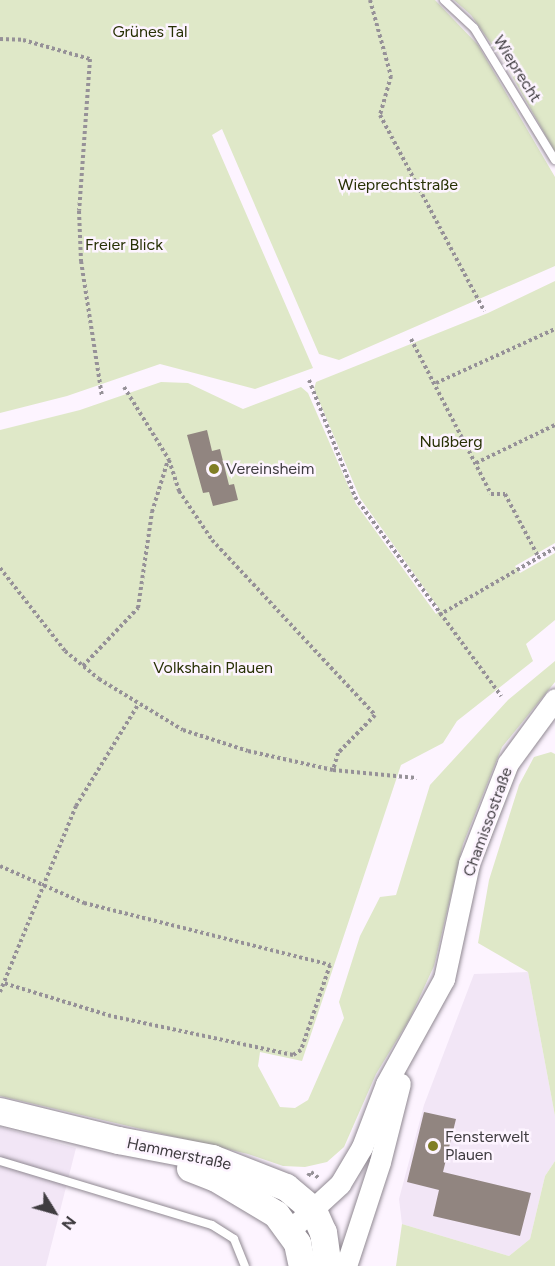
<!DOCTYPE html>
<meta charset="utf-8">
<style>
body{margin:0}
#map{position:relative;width:555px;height:1266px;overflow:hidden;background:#fdf4ff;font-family:Figtree,sans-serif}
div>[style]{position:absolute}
.built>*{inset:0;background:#f2e6f6}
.green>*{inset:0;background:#dfe8c8}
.building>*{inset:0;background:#918580}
.path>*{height:4px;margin-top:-2px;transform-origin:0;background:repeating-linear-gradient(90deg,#969198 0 3px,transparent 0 6px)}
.roads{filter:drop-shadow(0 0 2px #908992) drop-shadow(0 0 2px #908992)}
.service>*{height:8px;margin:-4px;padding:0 4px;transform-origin:4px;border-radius:4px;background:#fff}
.tertiary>*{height:21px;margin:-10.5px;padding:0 10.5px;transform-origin:10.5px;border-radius:10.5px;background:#fff}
.primary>*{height:27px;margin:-13.5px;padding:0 13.5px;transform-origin:13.5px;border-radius:13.5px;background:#fff}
.dots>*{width:16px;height:16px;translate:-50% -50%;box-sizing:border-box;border:3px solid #fdf4ff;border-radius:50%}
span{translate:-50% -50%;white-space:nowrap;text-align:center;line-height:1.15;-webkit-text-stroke:5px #fdf4ff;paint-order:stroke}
.park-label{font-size:16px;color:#283105}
.street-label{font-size:16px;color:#3f3c40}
.poi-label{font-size:16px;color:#3f3c40}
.left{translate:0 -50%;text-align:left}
.north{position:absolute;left:24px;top:1182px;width:60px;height:60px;-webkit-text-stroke:4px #fdf4ff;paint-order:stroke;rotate:127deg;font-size:16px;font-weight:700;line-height:24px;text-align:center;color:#3f3c40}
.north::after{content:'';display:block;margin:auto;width:21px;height:27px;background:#3f3c40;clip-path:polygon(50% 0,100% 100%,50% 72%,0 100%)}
</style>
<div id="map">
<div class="built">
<i style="clip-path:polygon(528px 972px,555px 1116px,555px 1161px,545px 1176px,530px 1239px,509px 1256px,402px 1224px,399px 1199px,424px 1105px,474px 974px)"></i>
<i style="clip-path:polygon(0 1127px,76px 1148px,46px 1266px,0 1266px)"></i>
</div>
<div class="green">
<i style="clip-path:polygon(0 0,435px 0,478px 45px,555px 177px,555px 266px,339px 360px,319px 354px,222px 129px,212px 135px,313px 368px,255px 389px,160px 364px,67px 396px,0 413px)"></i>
<i style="clip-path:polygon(454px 0,555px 0,555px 152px,504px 62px,471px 15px)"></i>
<i style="clip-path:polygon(555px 281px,555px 543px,515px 566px,520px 573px,555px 553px,555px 620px,526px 644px,533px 661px,457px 721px,443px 743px,401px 765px,302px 1061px,260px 1052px,258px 1066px,280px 1107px,295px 1108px,308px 1100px,344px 1018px,339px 1002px,360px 936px,380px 897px,396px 895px,430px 785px,508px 700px,555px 661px,555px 682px,502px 747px,463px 844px,434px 966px,409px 1020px,376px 1074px,344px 1147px,327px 1162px,305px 1167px,283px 1166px,248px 1154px,0 1096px,0 430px,80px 410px,161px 382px,188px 383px,243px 409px,301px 387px,308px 393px,356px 504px,436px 614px,440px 610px,360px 498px,314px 389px,316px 382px,488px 313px)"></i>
<i style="clip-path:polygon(551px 752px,555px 754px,555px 1116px,528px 972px,478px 943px,489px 880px,519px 785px,534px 757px)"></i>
<i style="clip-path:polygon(555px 1161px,555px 1266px,396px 1266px,402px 1224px,509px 1256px,530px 1239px,545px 1176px)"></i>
</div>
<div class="building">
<i style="clip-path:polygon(207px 430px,212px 451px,220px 449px,229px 485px,234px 484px,238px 500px,213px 506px,209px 492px,203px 493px,187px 435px)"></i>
<i style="clip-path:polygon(424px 1112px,456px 1119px,443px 1172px,531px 1193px,520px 1236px,433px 1216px,439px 1190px,407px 1182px)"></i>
</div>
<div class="path">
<i style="left:370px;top:0;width:79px;rotate:74.6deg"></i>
<i style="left:391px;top:76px;width:41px;rotate:105.8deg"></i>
<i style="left:380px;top:115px;width:222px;rotate:62deg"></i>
<i style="left:0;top:39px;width:23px;rotate:2deg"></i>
<i style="left:23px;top:40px;width:70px;rotate:15.8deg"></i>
<i style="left:90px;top:59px;width:152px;rotate:94.1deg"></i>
<i style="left:79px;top:211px;width:50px;rotate:87.7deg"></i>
<i style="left:81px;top:261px;width:137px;rotate:81.2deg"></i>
<i style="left:411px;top:339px;width:174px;rotate:62.7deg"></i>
<i style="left:491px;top:494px;width:14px"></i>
<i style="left:505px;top:494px;width:72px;rotate:62deg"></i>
<i style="left:309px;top:380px;width:126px;rotate:68.5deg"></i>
<i style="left:355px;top:497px;width:247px;rotate:53.7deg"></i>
<i style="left:436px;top:383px;width:131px;rotate:-24.4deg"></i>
<i style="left:124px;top:387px;width:86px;rotate:58.3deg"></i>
<i style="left:169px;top:460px;width:33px;rotate:72deg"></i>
<i style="left:179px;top:491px;width:59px;rotate:56deg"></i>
<i style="left:212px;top:540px;width:239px;rotate:47deg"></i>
<i style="left:375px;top:715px;width:53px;rotate:134.2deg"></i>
<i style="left:338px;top:753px;width:18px;rotate:106deg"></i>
<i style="left:476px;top:463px;width:88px;rotate:-25.7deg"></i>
<i style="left:0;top:568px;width:105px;rotate:51.9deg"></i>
<i style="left:65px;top:651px;width:44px;rotate:39.5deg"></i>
<i style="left:99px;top:679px;width:98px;rotate:31.3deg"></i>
<i style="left:183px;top:730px;width:68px;rotate:17.9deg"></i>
<i style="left:248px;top:751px;width:87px;rotate:12.6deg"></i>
<i style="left:333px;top:770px;width:84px;rotate:5.4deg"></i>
<i style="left:439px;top:615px;width:134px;rotate:-30deg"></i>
<i style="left:83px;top:666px;width:80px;rotate:-46.5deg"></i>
<i style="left:138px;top:608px;width:97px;rotate:-81.7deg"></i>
<i style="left:152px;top:512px;width:54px;rotate:-72.9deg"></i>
<i style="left:0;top:866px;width:92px;rotate:23.8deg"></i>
<i style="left:84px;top:903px;width:254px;rotate:14.1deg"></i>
<i style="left:330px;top:965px;width:90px;rotate:108.8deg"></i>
<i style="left:301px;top:1050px;width:9px;rotate:148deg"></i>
<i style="left:293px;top:1055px;width:186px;rotate:-167.9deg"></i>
<i style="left:111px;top:1016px;width:113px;rotate:-163deg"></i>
<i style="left:0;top:992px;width:201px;rotate:-67.8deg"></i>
<i style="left:76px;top:806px;width:119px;rotate:-58.5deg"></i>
<i style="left:308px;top:1176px;width:5px;rotate:-53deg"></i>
<i style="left:311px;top:1172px;width:11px;rotate:38deg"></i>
</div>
<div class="roads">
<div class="service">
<i style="left:444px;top:0;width:41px;rotate:43deg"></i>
<i style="left:474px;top:28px;width:155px;rotate:58.5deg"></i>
<i style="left:0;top:1161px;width:221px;rotate:16.8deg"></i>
<i style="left:212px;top:1225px;width:26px;rotate:32deg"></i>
<i style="left:234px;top:1239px;width:29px;rotate:68deg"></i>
</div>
<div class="tertiary">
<i style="left:290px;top:1230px;width:68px;rotate:-42.6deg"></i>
<i style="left:340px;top:1184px;width:43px;rotate:-59.3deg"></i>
<i style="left:362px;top:1147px;width:67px;rotate:-69.1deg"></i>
<i style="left:386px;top:1084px;width:120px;rotate:-61.1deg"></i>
<i style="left:444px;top:979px;width:119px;rotate:-77.8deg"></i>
<i style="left:469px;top:863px;width:107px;rotate:-68.7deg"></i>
<i style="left:508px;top:763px;width:79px;rotate:-53.7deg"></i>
<i style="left:346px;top:1266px;width:109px;rotate:-71.9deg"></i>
<i style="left:380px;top:1162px;width:81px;rotate:-75.8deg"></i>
</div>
<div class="primary">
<i style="left:0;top:1111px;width:122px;rotate:13.8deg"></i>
<i style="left:118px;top:1140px;width:96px;rotate:10.8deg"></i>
<i style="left:212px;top:1158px;width:79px;rotate:21.4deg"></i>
<i style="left:286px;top:1187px;width:35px;rotate:40deg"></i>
<i style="left:313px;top:1210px;width:24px;rotate:66deg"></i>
<i style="left:323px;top:1232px;width:34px;rotate:82deg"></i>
<i style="left:190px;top:1168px;width:26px;rotate:21deg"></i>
<i style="left:214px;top:1177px;width:72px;rotate:30.8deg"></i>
<i style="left:276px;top:1214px;width:36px;rotate:54deg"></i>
<i style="left:297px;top:1243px;width:24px;rotate:78deg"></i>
</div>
</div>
<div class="dots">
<i style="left:214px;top:469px;background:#807e26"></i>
<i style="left:433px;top:1146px;background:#807e26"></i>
</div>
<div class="park-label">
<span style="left:150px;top:32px">Grünes Tal</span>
<span style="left:398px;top:185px">Wieprechtstraße</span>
<span style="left:124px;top:245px">Freier Blick</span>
<span style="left:451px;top:442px">Nußberg</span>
<span style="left:213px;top:668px">Volkshain Plauen</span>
</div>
<div class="street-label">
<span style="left:517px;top:69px;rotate:58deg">Wieprecht</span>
<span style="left:488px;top:822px;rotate:-70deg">Chamissostraße</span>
<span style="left:179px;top:1154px;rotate:12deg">Hammerstraße</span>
</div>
<div class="poi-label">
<span class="left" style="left:226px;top:469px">Vereinsheim</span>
<span class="left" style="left:445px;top:1146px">Fensterwelt<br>Plauen</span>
</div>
<div class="north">N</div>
</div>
